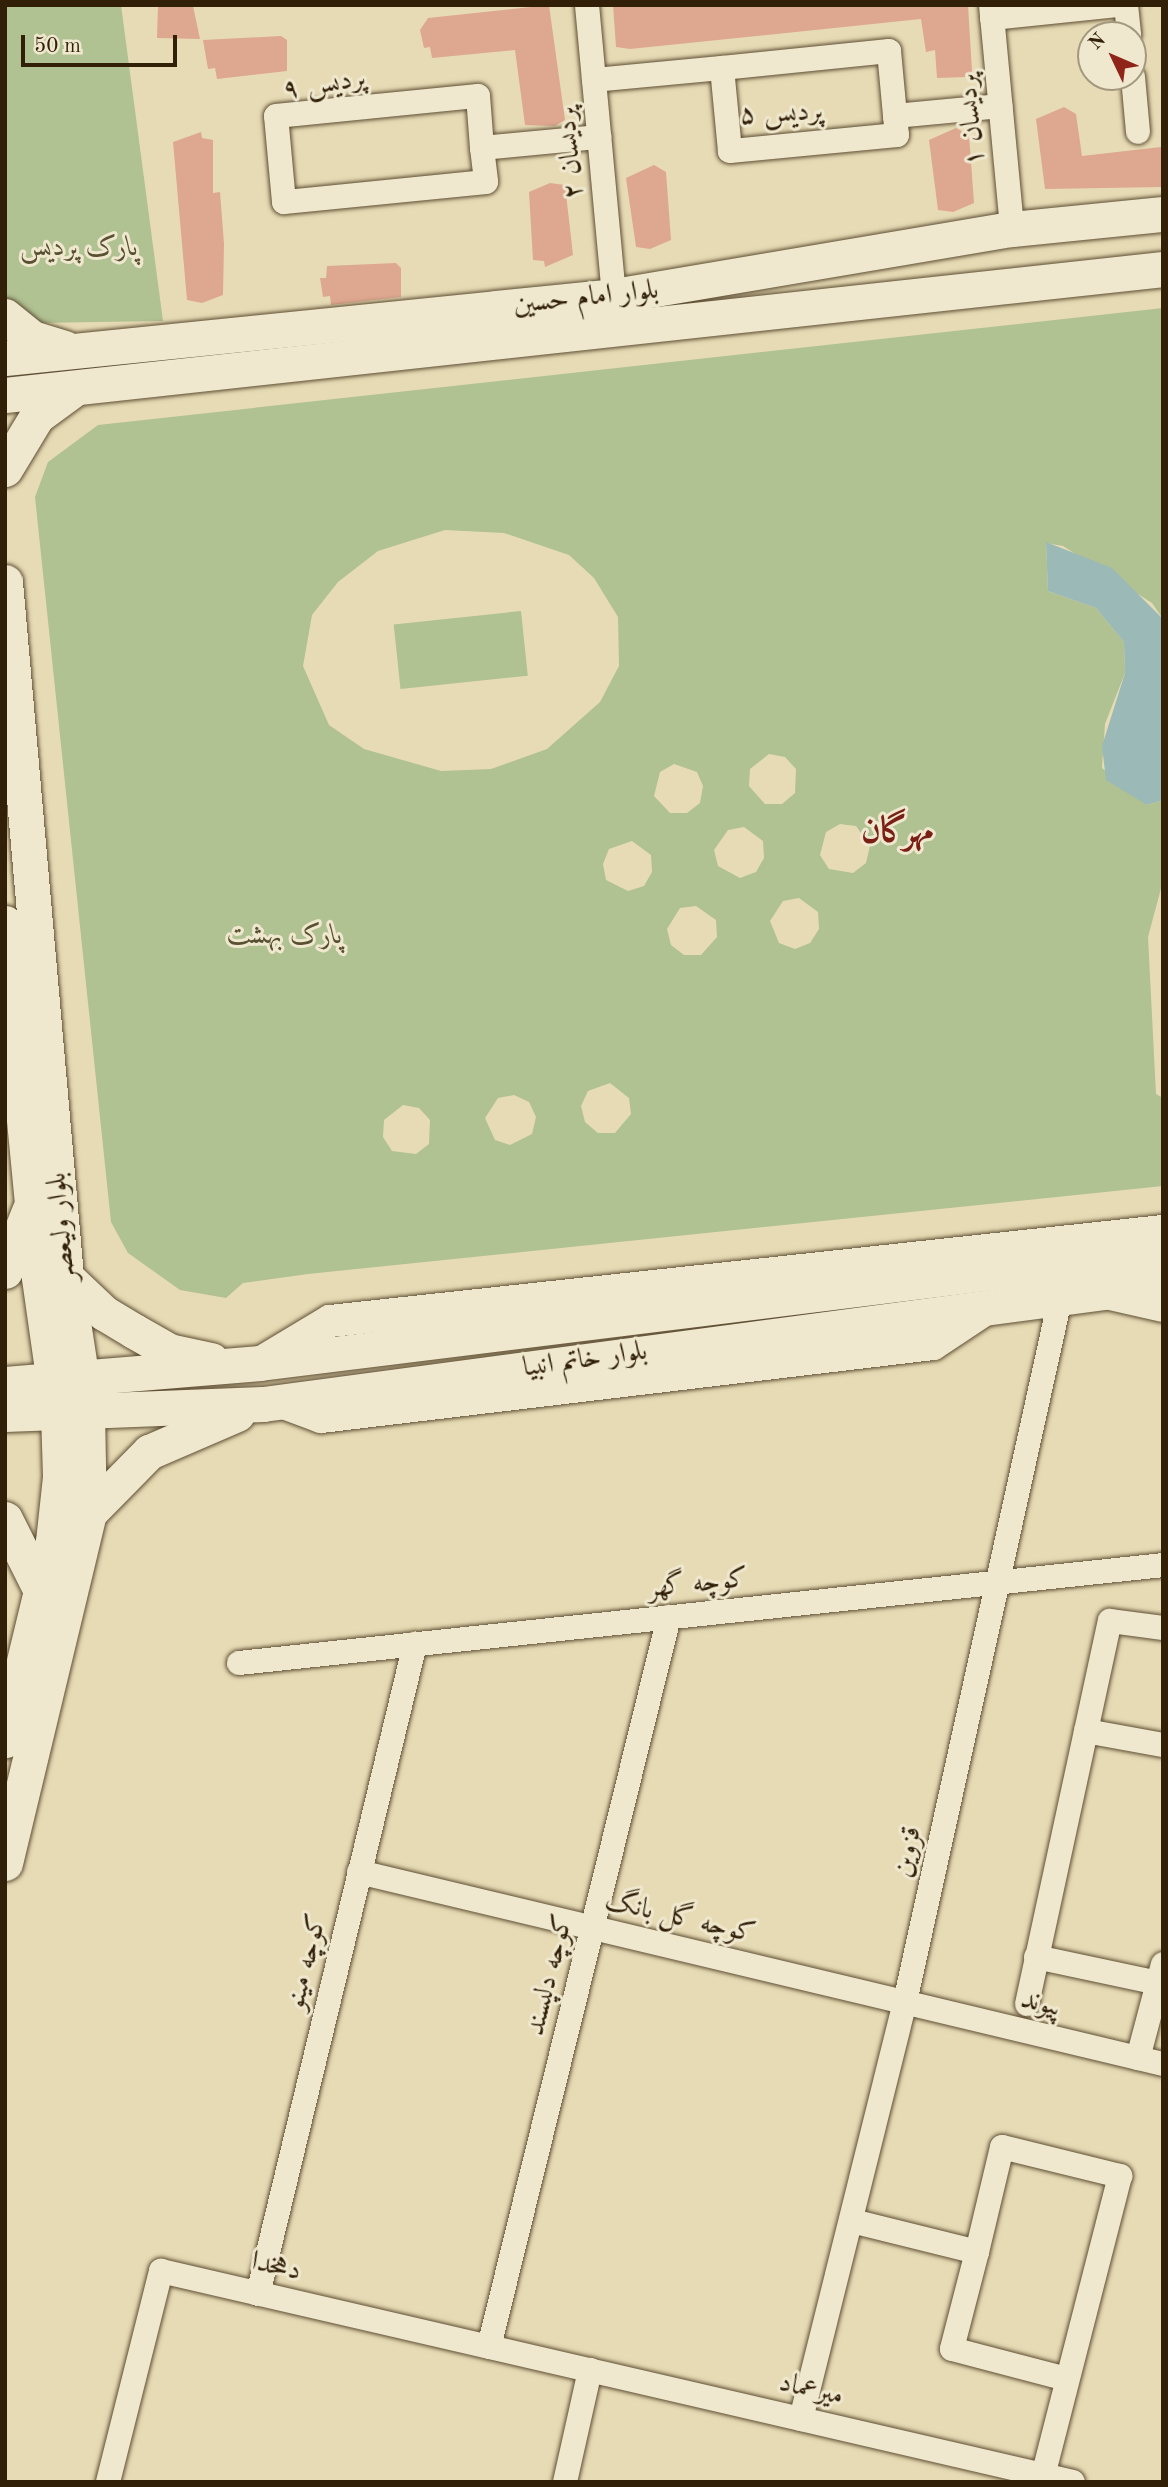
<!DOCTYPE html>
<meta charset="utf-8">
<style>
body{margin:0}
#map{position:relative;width:1168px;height:2487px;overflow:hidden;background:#e7dbb5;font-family:"Old Standard TT",Amiri,serif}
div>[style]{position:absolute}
.green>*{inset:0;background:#b0c192;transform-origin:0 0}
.water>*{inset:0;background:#9ab9b7}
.building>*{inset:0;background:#dea78f}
.roads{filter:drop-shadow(0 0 2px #5e4e33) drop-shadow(0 0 2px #5e4e33)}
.minor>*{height:24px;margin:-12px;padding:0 12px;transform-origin:12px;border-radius:12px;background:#efe8cf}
.tertiary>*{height:32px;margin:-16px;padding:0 16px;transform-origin:16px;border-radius:16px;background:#efe8cf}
.secondary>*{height:35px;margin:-17.5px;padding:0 17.5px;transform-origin:17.5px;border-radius:17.5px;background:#efe8cf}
span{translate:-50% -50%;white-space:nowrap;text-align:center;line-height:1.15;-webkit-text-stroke:6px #efe8cf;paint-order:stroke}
.street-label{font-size:28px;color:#311f08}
.park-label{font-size:28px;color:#575031;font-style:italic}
.district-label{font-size:35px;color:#7a1f14;font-weight:700}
.frame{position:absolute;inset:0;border:7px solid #311f08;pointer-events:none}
.north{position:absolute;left:1077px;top:21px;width:70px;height:70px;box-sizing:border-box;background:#efe8cf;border:2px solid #a3987f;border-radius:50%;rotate:314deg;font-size:19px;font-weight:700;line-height:28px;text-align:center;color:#311f08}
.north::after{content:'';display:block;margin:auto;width:24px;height:32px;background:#8f2418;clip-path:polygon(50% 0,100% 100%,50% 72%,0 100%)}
.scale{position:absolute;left:21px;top:35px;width:156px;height:32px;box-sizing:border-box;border:4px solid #311f08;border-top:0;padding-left:9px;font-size:21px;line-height:24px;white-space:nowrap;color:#311f08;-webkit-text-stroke:5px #efe8cf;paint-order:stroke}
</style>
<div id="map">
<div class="green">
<i style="clip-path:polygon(5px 5px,121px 5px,163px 321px,36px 323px,5px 297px)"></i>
<i style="clip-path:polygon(evenodd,1163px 308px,1163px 619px,1152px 603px,1063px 546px,1046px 543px,1048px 591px,1096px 608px,1124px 642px,1125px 673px,1105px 724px,1102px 768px,1147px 805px,1163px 800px,1163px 881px,1148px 937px,1156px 1094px,1163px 1098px,1163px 1186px,308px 1274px,243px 1283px,226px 1298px,180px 1290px,128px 1253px,111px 1222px,35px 497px,48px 462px,98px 425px,1163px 308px,445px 530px,504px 533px,569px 555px,594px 578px,618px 617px,619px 666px,600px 702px,547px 749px,491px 769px,441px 771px,364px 749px,329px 725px,303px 666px,312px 615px,338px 582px,378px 551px,445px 530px,1163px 308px,769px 754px,785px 757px,796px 769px,795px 793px,782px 804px,765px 804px,749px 786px,750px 769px,769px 754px,1163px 308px,674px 764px,697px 772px,703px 786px,700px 803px,687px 813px,670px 813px,654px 796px,660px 772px,674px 764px,1163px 308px,840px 824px,856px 826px,870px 846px,866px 863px,853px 873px,829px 869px,820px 855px,826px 832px,840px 824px,1163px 308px,744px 827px,763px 841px,764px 858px,756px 872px,740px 878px,718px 866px,714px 850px,728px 830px,744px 827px,1163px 308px,632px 841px,651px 855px,652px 872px,644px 886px,628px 891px,606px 880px,603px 864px,609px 849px,632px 841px,1163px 308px,799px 898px,818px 912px,819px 929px,810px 943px,795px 949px,779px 943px,770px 921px,783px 901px,799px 898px,1163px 308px,696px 906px,716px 920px,717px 937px,701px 955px,684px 955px,671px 945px,667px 929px,680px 908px,696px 906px,1163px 308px,610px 1083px,629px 1098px,631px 1114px,615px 1133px,598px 1133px,585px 1122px,581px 1106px,588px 1091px,610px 1083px,1163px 308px,514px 1095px,529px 1102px,536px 1117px,532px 1134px,510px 1145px,495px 1140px,485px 1118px,498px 1098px,514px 1095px,1163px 308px,403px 1105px,419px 1108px,430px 1120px,429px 1144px,416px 1154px,392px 1151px,383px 1137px,384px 1120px,403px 1105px)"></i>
<i style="left:521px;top:611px;width:65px;height:128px;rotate:84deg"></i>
</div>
<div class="water">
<i style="clip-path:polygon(1046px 542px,1112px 568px,1163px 619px,1163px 800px,1147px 805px,1106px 780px,1102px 746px,1125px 673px,1124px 642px,1096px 608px,1048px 591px)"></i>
</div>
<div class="building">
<i style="clip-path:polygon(158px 5px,193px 6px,200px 39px,157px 38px)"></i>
<i style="clip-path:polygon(549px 5px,565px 120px,555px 126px,525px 125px,515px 50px,432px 58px,430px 47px,424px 48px,420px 30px,428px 18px)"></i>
<i style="clip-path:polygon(613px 5px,968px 5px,972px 71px,968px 77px,937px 78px,935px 50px,926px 52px,921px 19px,630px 49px,616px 47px)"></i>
<i style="clip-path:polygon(281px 36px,287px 40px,287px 71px,217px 79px,215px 68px,208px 69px,203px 40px)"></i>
<i style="clip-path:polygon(1064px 107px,1076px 114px,1082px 156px,1161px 147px,1163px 187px,1045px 189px,1036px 119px)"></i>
<i style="clip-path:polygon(956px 128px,969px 135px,974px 203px,953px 212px,938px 210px,929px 140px)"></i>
<i style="clip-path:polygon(201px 132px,202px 138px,213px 140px,213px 193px,220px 192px,224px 244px,223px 295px,202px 303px,187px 300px,173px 142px)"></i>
<i style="clip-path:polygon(654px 165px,666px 172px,671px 240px,650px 249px,636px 247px,626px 178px)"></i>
<i style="clip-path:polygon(550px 183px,565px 185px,573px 255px,545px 267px,544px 261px,533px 260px,529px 192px)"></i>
<i style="clip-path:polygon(396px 263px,401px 268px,401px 297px,331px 305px,330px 296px,323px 297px,320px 278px,326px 278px,327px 266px)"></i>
</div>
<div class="roads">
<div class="minor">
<i style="left:587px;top:5px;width:292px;rotate:84.7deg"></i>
<i style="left:991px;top:5px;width:225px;rotate:84.6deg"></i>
<i style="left:1126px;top:5px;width:30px;rotate:84deg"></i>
<i style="left:992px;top:18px;width:126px;rotate:-5.9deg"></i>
<i style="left:1133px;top:77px;width:55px;rotate:84.8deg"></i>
<i style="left:594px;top:80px;width:129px;rotate:-5.4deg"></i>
<i style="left:895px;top:116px;width:19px;rotate:84deg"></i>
<i style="left:897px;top:135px;width:168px;rotate:174.5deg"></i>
<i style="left:730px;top:151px;width:83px;rotate:-95.5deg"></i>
<i style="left:722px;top:68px;width:168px;rotate:-5.8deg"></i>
<i style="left:889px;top:51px;width:65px;rotate:84.7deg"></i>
<i style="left:895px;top:116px;width:106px;rotate:-5.4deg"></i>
<i style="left:482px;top:148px;width:34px;rotate:83deg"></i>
<i style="left:486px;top:182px;width:203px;rotate:174.3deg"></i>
<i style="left:284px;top:202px;width:86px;rotate:-95.3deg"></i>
<i style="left:276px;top:116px;width:203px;rotate:-5.7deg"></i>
<i style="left:478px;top:96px;width:52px;rotate:85.6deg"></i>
<i style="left:482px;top:148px;width:118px;rotate:-5.4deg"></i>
<i style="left:239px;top:1663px;width:929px;rotate:-6.05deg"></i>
<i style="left:1086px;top:1731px;width:78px;rotate:10.3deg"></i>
<i style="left:359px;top:1872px;width:827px;rotate:13.43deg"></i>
<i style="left:1036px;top:1957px;width:125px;rotate:12deg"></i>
<i style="left:1027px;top:2004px;width:392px;rotate:-77.8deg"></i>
<i style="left:1110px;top:1621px;width:53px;rotate:7.5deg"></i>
<i style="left:1138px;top:2058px;width:97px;rotate:-75.1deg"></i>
<i style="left:852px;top:2221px;width:129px;rotate:13.9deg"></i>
<i style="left:977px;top:2252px;width:108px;rotate:-76.6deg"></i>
<i style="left:1002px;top:2147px;width:122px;rotate:13.8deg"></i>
<i style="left:1120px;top:2176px;width:309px;rotate:104.4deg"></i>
<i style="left:977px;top:2252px;width:100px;rotate:104.5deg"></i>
<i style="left:952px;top:2349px;width:118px;rotate:14.7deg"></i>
<i style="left:258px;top:2294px;width:669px;rotate:-76.42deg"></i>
<i style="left:489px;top:2347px;width:752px;rotate:-76.15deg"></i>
<i style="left:801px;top:2419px;width:430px;rotate:-76deg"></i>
<i style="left:905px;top:2002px;width:724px;rotate:-77.56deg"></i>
<i style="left:108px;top:2482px;width:218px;rotate:-75.9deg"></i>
<i style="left:161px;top:2271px;width:936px;rotate:13.03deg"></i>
<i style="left:565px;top:2482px;width:115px;rotate:-77.4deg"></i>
</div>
<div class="tertiary">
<i style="left:1110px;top:1294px;width:54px;rotate:12.8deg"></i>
<i style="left:260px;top:1363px;width:82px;rotate:-31deg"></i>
<i style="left:330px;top:1321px;width:838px;rotate:-6.17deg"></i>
<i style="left:281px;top:1402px;width:43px;rotate:20.6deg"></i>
<i style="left:321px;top:1417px;width:616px;rotate:-6.8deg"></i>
<i style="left:933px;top:1344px;width:67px;rotate:-33.5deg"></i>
</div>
<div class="secondary">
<i style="left:5px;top:316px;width:35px;rotate:39deg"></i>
<i style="left:32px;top:338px;width:34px;rotate:17deg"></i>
<i style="left:5px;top:358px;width:612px;rotate:-5.81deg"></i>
<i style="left:614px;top:296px;width:404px;rotate:-9.6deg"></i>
<i style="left:1012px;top:229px;width:152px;rotate:-5.7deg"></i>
<i style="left:5px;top:395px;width:1165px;rotate:-6.21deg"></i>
<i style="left:5px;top:469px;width:62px;rotate:-58.9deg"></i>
<i style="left:37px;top:416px;width:46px;rotate:-36.1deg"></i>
<i style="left:5px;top:582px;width:698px;rotate:84.98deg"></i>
<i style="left:66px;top:1277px;width:137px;rotate:81.2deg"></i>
<i style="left:87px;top:1412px;width:101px;rotate:88.9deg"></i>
<i style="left:89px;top:1513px;width:360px;rotate:103.5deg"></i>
<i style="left:5px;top:923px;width:357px;rotate:84.5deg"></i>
<i style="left:39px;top:1278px;width:135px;rotate:81.9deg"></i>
<i style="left:58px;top:1412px;width:65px;rotate:88.2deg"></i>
<i style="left:60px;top:1477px;width:64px;rotate:96.2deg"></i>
<i style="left:53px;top:1541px;width:205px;rotate:103.6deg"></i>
<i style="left:5px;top:1271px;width:65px;rotate:-68.2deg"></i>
<i style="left:66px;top:1277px;width:52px;rotate:43.5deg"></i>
<i style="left:104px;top:1313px;width:35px;rotate:31deg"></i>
<i style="left:134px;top:1331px;width:40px;rotate:29.7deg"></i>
<i style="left:169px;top:1351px;width:43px;rotate:12.1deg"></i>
<i style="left:5px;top:1384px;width:256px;rotate:-4.7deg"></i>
<i style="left:260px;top:1363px;width:910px;rotate:-7.07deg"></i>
<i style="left:5px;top:1414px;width:258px;rotate:-2.2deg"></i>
<i style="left:263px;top:1404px;width:908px;rotate:-7.59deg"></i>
<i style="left:89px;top:1513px;width:86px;rotate:-45.5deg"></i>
<i style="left:149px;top:1452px;width:96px;rotate:-23.4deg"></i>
<i style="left:5px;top:1519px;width:78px;rotate:63.4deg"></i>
</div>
</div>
<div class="street-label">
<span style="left:324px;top:85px;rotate:-9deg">پردیس ۹</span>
<span style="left:781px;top:114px;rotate:-3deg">پردیس ۵</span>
<span style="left:972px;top:120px;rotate:-95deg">پردیسان ۱</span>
<span style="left:571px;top:153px;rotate:-95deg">پردیسان ۲</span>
<span style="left:586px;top:298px;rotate:-6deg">بلوار امام حسین</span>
<span style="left:62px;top:1227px;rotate:-95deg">بلوار ولیعصر</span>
<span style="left:585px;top:1360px;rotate:-8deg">بلوار خاتم انبیا</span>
<span style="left:698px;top:1584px;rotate:-6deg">کوچه گهر</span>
<span style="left:908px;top:1852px;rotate:-78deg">قزوین</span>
<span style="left:680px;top:1918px;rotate:13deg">کوچه گل بانگ</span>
<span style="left:307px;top:1962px;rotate:-76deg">کوچه مینو</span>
<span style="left:550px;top:1975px;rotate:-76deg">کوچه دلپسند</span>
<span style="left:1041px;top:2004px;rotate:13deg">پیوند</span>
<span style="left:276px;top:2267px;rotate:13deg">دهخدا</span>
<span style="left:811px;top:2390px;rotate:13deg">میرعماد</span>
</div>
<div class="park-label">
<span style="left:79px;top:248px">پارک پردیس</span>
<span style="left:285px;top:936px">پارک بهشت</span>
</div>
<div class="district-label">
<span style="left:897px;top:832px">مهرگان</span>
</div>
<div class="frame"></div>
<div class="north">N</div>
<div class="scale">50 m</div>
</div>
